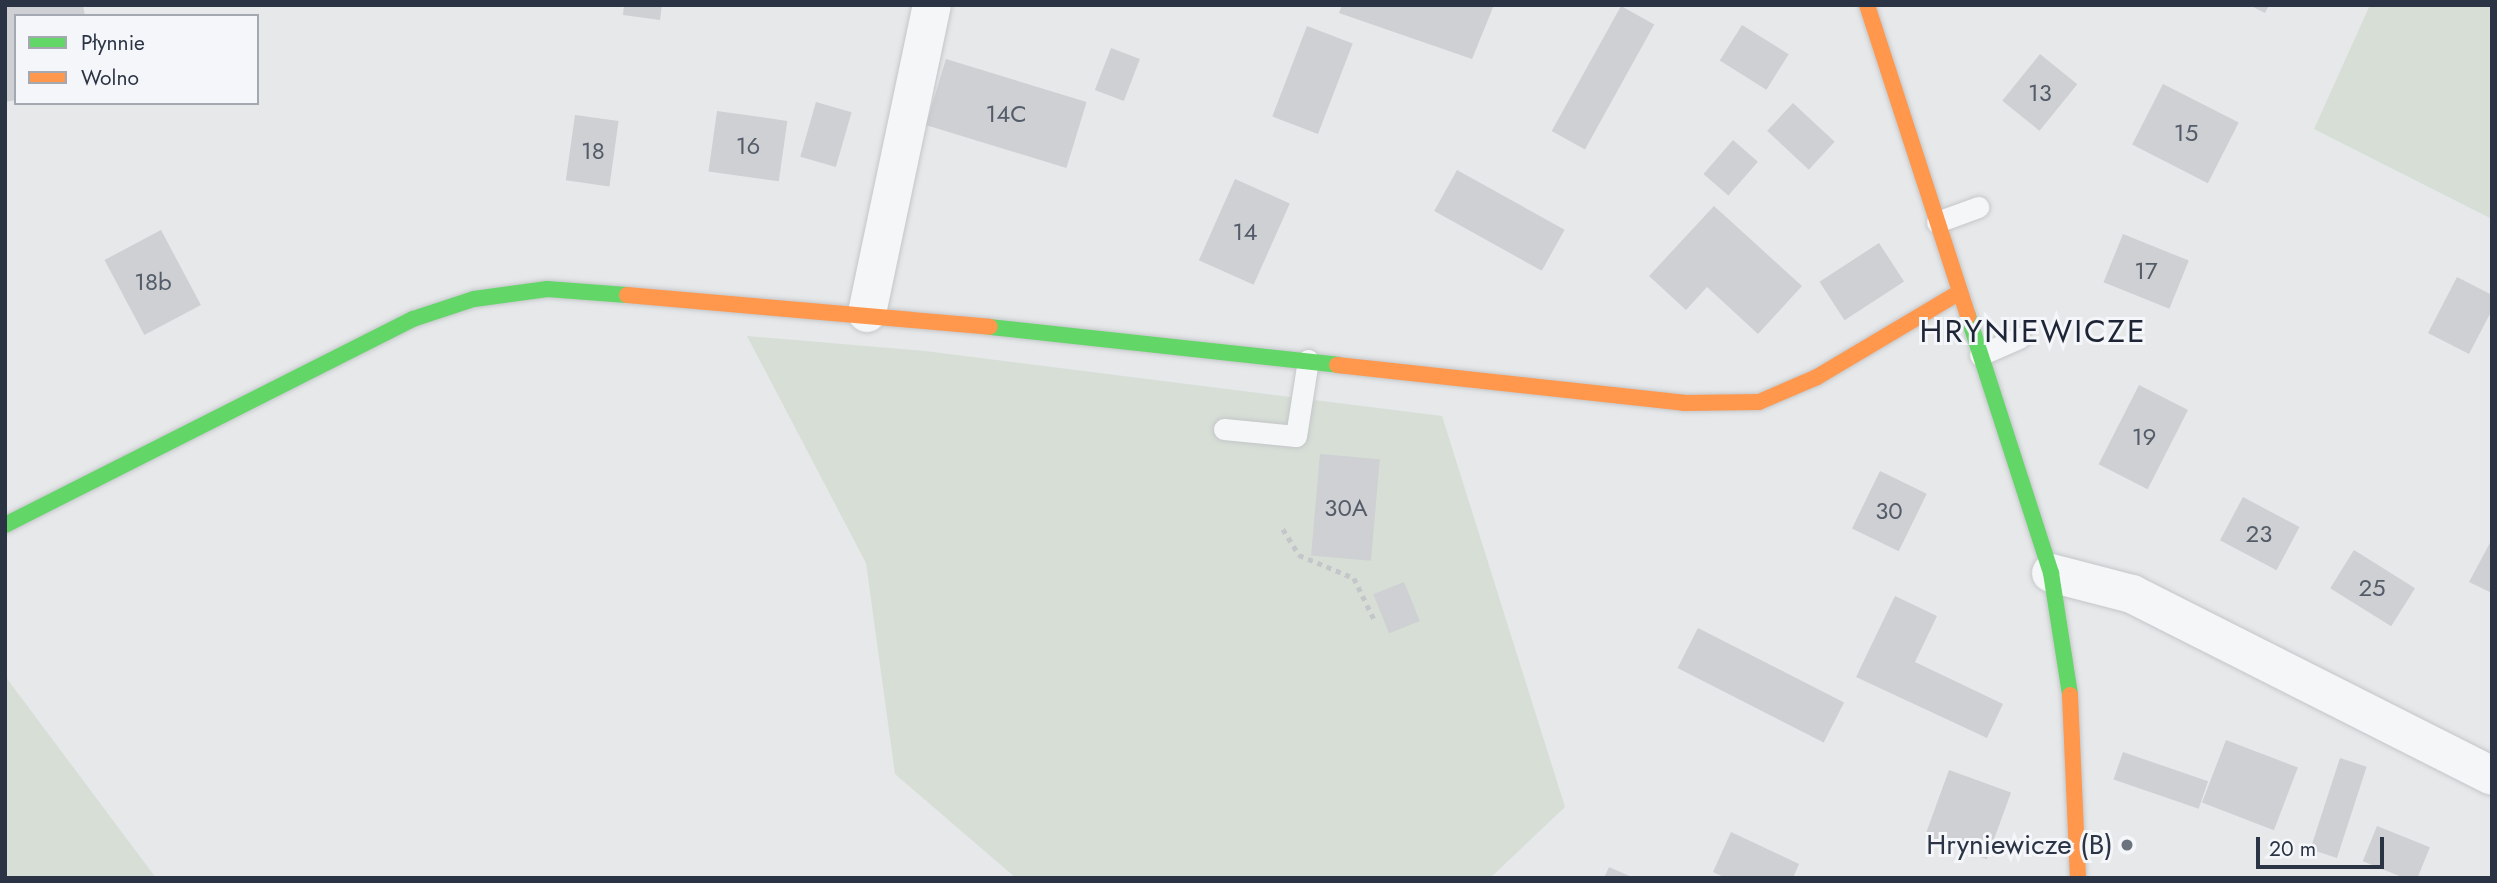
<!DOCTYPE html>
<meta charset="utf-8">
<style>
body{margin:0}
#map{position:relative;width:2497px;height:883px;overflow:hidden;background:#e6e8ea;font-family:Jost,sans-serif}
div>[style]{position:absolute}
.green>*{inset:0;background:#d6ded6}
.building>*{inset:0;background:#ced0d3;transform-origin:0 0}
.path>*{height:4.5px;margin-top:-2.25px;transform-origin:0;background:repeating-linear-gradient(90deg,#c5c6ca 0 5px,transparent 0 10px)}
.roads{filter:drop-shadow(0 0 2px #c4c6c8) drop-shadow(0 0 2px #c4c6c8)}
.lane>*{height:21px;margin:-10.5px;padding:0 10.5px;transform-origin:10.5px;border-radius:10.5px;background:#f5f6f7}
.street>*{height:38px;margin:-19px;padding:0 19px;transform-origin:19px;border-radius:19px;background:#f5f6f7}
.fast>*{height:16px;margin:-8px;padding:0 8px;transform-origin:8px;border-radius:8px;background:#63d668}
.slow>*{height:16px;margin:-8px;padding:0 8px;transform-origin:8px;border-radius:8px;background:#ff974d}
.dots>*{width:19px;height:19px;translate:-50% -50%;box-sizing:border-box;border:4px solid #f4f6f9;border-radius:50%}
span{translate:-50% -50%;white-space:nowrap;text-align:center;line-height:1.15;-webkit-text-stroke:6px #f4f6f9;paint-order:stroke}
.number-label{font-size:24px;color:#545c69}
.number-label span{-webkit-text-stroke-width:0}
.poi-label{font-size:28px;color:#2b3445}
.right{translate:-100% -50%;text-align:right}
.quarter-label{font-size:32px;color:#1d2536;letter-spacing:2px}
.frame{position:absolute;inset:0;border:7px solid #2b3445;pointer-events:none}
.legend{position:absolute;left:14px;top:14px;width:245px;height:91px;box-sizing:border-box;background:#f4f6f9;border:2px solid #a4a8b1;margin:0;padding:9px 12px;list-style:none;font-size:21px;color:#2b3445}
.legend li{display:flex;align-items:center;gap:14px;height:35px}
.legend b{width:35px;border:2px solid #a4a8b1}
.scale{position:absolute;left:2256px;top:837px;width:128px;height:32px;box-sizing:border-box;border:4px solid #2b3445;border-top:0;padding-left:9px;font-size:21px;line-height:24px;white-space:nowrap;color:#2b3445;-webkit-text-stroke:5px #f4f6f9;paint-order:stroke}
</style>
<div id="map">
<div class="green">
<i style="clip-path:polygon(2370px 5px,2492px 5px,2492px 219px,2314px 129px)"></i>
<i style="clip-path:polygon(747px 336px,925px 351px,1442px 416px,1565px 807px,1490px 878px,1016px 878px,895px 774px,866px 563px)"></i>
<i style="clip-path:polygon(5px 676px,156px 878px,5px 878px)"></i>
</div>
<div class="building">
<i style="clip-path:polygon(5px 5px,83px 5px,85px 16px,16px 16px,16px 100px,5px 102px)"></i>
<i style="clip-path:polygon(624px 5px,662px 5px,660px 20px,623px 15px)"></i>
<i style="clip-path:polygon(1342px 5px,1494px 5px,1472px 59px,1339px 13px)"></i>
<i style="clip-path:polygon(2249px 5px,2269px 5px,2265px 13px)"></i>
<i style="left:1621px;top:6px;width:38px;height:143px;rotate:29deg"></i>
<i style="left:1742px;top:25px;width:55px;height:42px;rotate:32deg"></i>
<i style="left:1307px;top:26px;width:49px;height:97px;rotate:21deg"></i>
<i style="left:1111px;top:48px;width:31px;height:45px;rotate:21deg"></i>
<i style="left:2040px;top:54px;width:48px;height:60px;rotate:39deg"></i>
<i style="left:946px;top:59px;width:147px;height:69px;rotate:17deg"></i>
<i style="left:2163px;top:84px;width:85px;height:68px;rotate:27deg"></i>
<i style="left:816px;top:102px;width:37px;height:57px;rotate:16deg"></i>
<i style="left:1793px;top:103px;width:57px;height:38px;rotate:43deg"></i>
<i style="left:717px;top:111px;width:71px;height:61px;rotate:8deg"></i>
<i style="left:575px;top:115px;width:44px;height:66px;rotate:8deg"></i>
<i style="left:1733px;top:140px;width:33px;height:45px;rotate:41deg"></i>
<i style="left:1457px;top:170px;width:123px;height:47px;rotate:29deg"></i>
<i style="left:1235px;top:179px;width:60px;height:89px;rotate:24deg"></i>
<i style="clip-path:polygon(1714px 206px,1802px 286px,1758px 334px,1707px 287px,1686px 310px,1649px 276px)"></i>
<i style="left:161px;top:230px;width:85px;height:64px;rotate:62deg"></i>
<i style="left:2123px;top:234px;width:71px;height:52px;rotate:22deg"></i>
<i style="left:1879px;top:243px;width:46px;height:71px;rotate:57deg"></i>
<i style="clip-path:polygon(2457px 277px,2492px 295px,2492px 310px,2469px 354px,2428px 333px)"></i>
<i style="left:2139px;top:385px;width:55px;height:89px;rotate:27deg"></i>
<i style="left:1320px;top:454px;width:60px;height:102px;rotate:5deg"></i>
<i style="left:1880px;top:471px;width:52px;height:64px;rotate:26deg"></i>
<i style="left:2243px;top:497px;width:64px;height:49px;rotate:28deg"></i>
<i style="clip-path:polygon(2492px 539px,2492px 593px,2469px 582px)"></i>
<i style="left:2354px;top:550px;width:72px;height:45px;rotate:32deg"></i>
<i style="left:1404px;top:582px;width:42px;height:33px;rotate:68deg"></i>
<i style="clip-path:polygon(1895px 596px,1937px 616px,1915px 662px,2003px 704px,1987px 738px,1856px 677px)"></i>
<i style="left:1698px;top:628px;width:164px;height:45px;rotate:27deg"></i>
<i style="left:2226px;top:740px;width:77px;height:67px;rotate:21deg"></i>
<i style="left:2123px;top:752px;width:90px;height:29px;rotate:19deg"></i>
<i style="left:2340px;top:758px;width:28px;height:96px;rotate:18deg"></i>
<i style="left:1949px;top:770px;width:66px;height:71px;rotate:20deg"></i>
<i style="left:2377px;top:826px;width:57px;height:38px;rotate:22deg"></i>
<i style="clip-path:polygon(1731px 832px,1799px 864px,1793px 878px,1726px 878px,1713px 872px)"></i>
<i style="clip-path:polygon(1609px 867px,1634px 878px,1604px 878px)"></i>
</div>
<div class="path">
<i style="left:1283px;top:529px;width:31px;rotate:58deg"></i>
<i style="left:1299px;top:555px;width:60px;rotate:22.7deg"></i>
<i style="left:1354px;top:578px;width:48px;rotate:64deg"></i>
</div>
<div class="roads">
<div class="lane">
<i style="left:1937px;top:222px;width:44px;rotate:-20.1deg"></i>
<i style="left:1980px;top:355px;width:43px;rotate:-23.6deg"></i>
<i style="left:1224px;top:429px;width:72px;rotate:5.6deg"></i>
<i style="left:1296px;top:436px;width:77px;rotate:-81deg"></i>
</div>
<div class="street">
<i style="left:867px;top:313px;width:315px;rotate:-78.1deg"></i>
<i style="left:2051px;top:573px;width:84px;rotate:14.5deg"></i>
<i style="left:2132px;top:594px;width:403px;rotate:26.8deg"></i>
</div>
<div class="fast">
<i style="left:1968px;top:316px;width:270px;rotate:72.1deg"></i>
<i style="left:2051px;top:573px;width:123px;rotate:81.1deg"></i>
<i style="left:990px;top:327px;width:349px;rotate:6.2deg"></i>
<i style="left:5px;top:525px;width:457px;rotate:-26.8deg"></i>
<i style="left:413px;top:319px;width:64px;rotate:-18.2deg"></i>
<i style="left:474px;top:299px;width:74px;rotate:-7.8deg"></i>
<i style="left:547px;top:289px;width:80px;rotate:4.3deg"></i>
</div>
<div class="slow">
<i style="left:1867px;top:5px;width:327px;rotate:72deg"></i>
<i style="left:627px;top:295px;width:364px;rotate:5deg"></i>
<i style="left:1337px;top:365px;width:349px;rotate:6.2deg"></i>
<i style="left:1684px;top:403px;width:75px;rotate:-0.8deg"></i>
<i style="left:1759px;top:402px;width:63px;rotate:-23.3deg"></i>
<i style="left:1817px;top:377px;width:166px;rotate:-30.7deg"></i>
<i style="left:2070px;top:695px;width:183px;rotate:87.5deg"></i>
</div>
</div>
<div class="dots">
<i style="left:2127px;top:845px;background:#6c737f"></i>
</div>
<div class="number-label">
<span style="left:2040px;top:93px">13</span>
<span style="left:1006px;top:114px">14C</span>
<span style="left:2186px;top:133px">15</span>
<span style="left:748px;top:146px">16</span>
<span style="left:593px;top:151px">18</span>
<span style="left:1245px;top:232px">14</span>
<span style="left:2146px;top:271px">17</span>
<span style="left:153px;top:282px">18b</span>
<span style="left:2144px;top:437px">19</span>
<span style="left:1346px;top:508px">30A</span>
<span style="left:1889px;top:511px">30</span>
<span style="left:2259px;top:534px">23</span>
<span style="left:2372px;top:588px">25</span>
</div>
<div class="poi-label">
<span class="right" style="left:2113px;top:845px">Hryniewicze (B)</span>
</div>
<div class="quarter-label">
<span style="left:2033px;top:331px">HRYNIEWICZE</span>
</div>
<div class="frame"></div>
<ul class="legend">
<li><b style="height:9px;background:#63d668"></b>Płynnie</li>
<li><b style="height:9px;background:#ff974d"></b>Wolno</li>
</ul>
<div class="scale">20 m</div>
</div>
